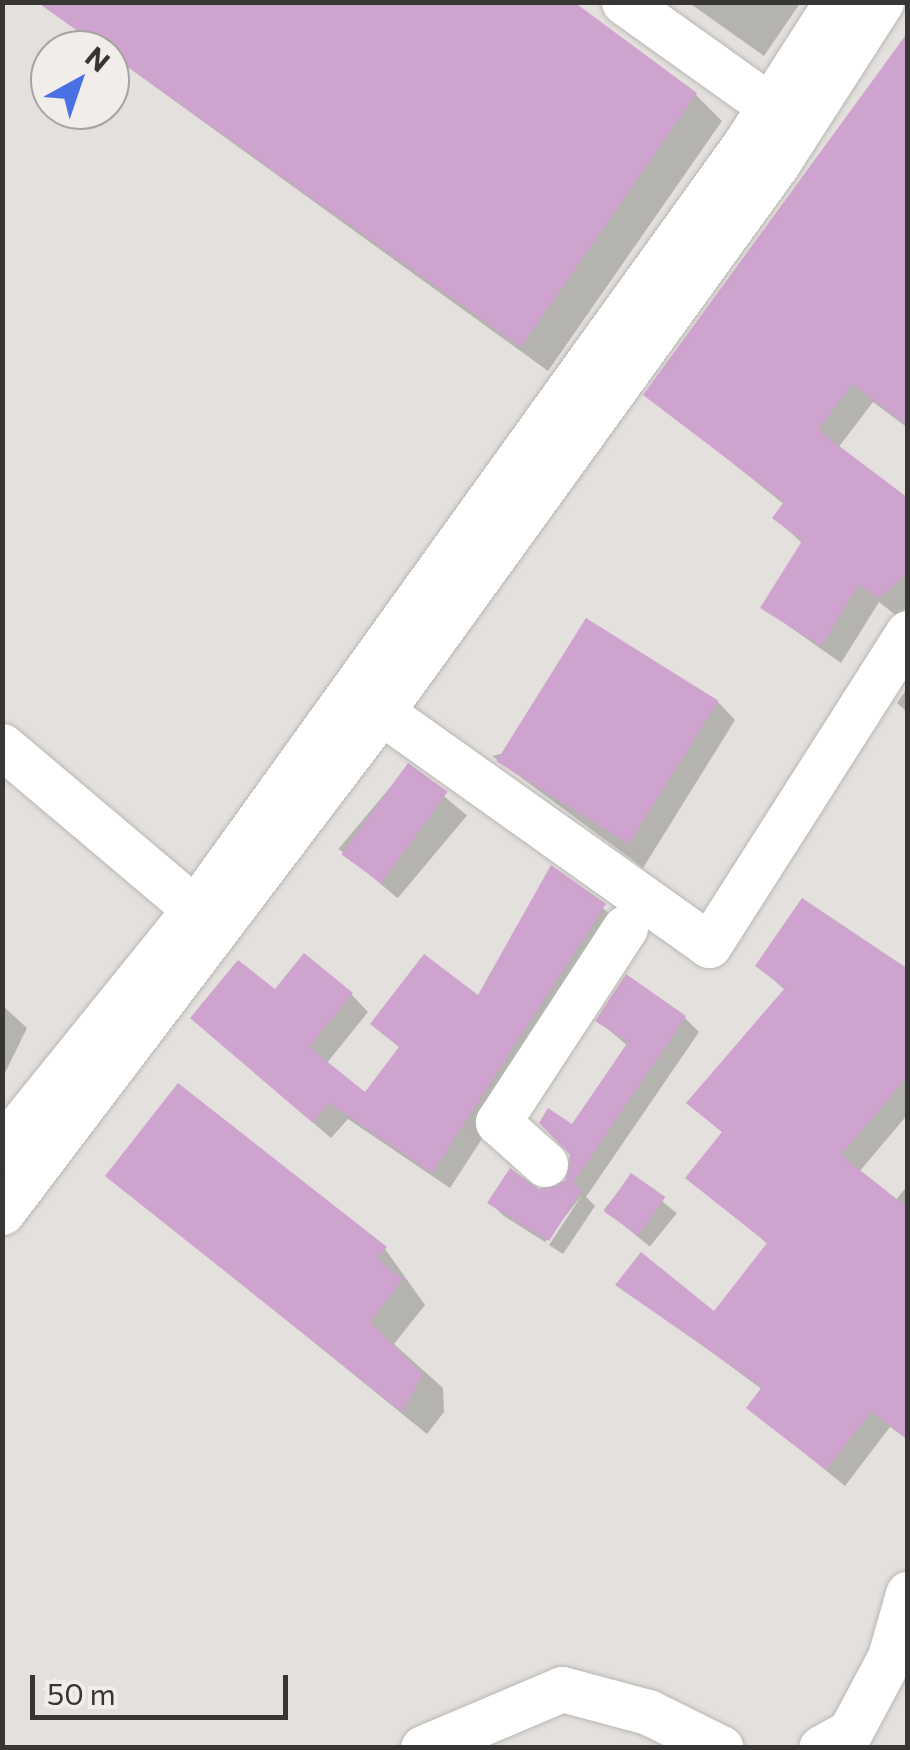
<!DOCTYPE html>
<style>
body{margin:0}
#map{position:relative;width:910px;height:1750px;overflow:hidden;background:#e3e0dd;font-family:Commissioner,sans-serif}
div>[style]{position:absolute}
.shadow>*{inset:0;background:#0003;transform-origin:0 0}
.building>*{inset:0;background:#cea3ce;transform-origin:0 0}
.roads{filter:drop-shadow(0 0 2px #b9b6b3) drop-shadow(0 0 2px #b9b6b3)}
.minor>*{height:45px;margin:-22.5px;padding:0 22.5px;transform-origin:22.5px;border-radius:22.5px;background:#fff}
span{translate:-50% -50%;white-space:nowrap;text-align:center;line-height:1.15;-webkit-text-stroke:9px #f0edea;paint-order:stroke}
.frame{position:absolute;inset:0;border:5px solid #373635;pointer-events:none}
.north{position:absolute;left:30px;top:30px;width:100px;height:100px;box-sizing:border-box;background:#f0edea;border:2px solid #a6a4a2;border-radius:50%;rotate:40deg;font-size:28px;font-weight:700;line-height:40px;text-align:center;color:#373635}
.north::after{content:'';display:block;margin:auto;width:35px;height:45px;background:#4971e4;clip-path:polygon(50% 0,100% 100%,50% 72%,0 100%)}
.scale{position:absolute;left:30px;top:1675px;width:258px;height:45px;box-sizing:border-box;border:5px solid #373635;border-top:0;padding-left:12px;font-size:30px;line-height:35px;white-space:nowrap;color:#373635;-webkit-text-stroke:8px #f0edea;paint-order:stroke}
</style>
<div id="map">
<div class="shadow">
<i style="clip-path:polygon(38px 2px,696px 95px,722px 121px,548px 371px)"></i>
<i style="clip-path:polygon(688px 2px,801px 2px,764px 56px)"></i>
<i style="clip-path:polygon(908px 55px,908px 428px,873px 402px,838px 448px,908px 501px,908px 605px,898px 617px,879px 602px,841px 663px,763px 608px,803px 544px,775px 518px,785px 505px,646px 394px)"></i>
<i style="clip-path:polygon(908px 687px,908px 713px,897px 703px)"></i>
<i style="clip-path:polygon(718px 702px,735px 720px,643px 868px,492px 756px)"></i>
<i style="left:408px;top:766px;width:77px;height:108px;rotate:40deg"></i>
<i style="clip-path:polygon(552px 869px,622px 923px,450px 1188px,348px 1119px,331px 1138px,211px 1035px,276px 993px,351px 994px,368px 1012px,326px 1064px,366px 1096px,401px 1049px,374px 1024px,479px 999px)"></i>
<i style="clip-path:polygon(758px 966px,908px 971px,908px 1114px,859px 1172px,895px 1201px,908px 1185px,908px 1440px,890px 1427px,845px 1486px,749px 1408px,763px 1390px,619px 1284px,714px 1314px,769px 1245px,689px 1178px,724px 1134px,689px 1102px,786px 991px)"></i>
<i style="clip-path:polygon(2px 1005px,27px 1028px,2px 1079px)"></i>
<i style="clip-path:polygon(685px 1018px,699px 1032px,586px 1197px,595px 1206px,563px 1254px,549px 1245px,582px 1195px,545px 1242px,504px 1216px,490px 1203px,567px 1183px,573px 1128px,628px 1046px,598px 1021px)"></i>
<i style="clip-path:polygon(109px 1176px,385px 1249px,425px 1305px,394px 1344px,443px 1388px,444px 1412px,427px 1434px)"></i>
<i style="left:631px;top:1176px;width:59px;height:43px;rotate:39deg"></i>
</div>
<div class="building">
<i style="clip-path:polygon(37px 2px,574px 2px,697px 93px,521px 347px)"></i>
<i style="clip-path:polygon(908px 32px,908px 426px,852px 384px,818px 430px,908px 498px,908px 573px,878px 599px,859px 584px,821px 646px,760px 608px,802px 541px,772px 518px,784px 502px,643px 395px)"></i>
<i style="left:586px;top:618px;width:156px;height:169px;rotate:32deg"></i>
<i style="left:408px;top:763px;width:49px;height:113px;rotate:36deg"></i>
<i style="clip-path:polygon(551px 865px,606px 904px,432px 1173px,329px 1103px,313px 1123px,190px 1018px,238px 960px,275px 989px,304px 953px,353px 993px,309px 1047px,365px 1092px,399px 1047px,370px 1024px,424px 954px,478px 995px)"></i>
<i style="clip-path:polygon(802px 898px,908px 969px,908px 1076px,841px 1155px,908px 1208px,908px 1440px,872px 1411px,826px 1470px,746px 1408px,762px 1387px,615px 1285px,641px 1252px,714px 1311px,767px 1243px,685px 1178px,722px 1132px,686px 1103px,785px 988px,755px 966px)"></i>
<i style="clip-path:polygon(626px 974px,686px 1016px,573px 1183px,582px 1190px,549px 1241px,487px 1203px,510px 1168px,539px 1189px,565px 1181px,570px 1155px,539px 1123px,548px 1108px,572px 1124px,628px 1042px,595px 1021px)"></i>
<i style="clip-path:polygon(178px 1083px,387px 1247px,377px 1259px,403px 1279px,370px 1322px,423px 1374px,402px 1412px,105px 1176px)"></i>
<i style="left:631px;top:1173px;width:42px;height:47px;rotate:35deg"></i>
</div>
<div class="roads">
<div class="minor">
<i style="left:624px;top:2px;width:179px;rotate:35.5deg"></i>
<i style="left:356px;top:694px;width:433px;rotate:35.4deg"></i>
<i style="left:709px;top:945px;width:370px;rotate:-57.5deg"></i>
<i style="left:2px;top:746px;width:253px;rotate:40.2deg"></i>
<i style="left:2px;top:1148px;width:307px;rotate:-51.1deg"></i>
<i style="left:195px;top:909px;width:944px;rotate:-54.27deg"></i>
<i style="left:746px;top:143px;width:167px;rotate:-57.4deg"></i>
<i style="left:545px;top:1164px;width:63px;rotate:-138.2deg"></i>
<i style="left:498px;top:1122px;width:232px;rotate:-56.8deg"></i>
<i style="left:2px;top:1212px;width:627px;rotate:-52.84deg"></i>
<i style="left:381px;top:712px;width:676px;rotate:-54.15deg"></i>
<i style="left:777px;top:164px;width:193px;rotate:-57.3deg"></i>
<i style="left:423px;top:1748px;width:151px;rotate:-23deg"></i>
<i style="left:562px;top:1689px;width:89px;rotate:15deg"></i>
<i style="left:648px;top:1712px;width:81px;rotate:26.3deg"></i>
<i style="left:821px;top:1748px;width:33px;rotate:-29deg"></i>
<i style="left:850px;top:1732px;width:85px;rotate:-61.9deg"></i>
<i style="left:890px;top:1657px;width:66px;rotate:-74.1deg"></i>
</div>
</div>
<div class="frame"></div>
<div class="north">N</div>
<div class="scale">50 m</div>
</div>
